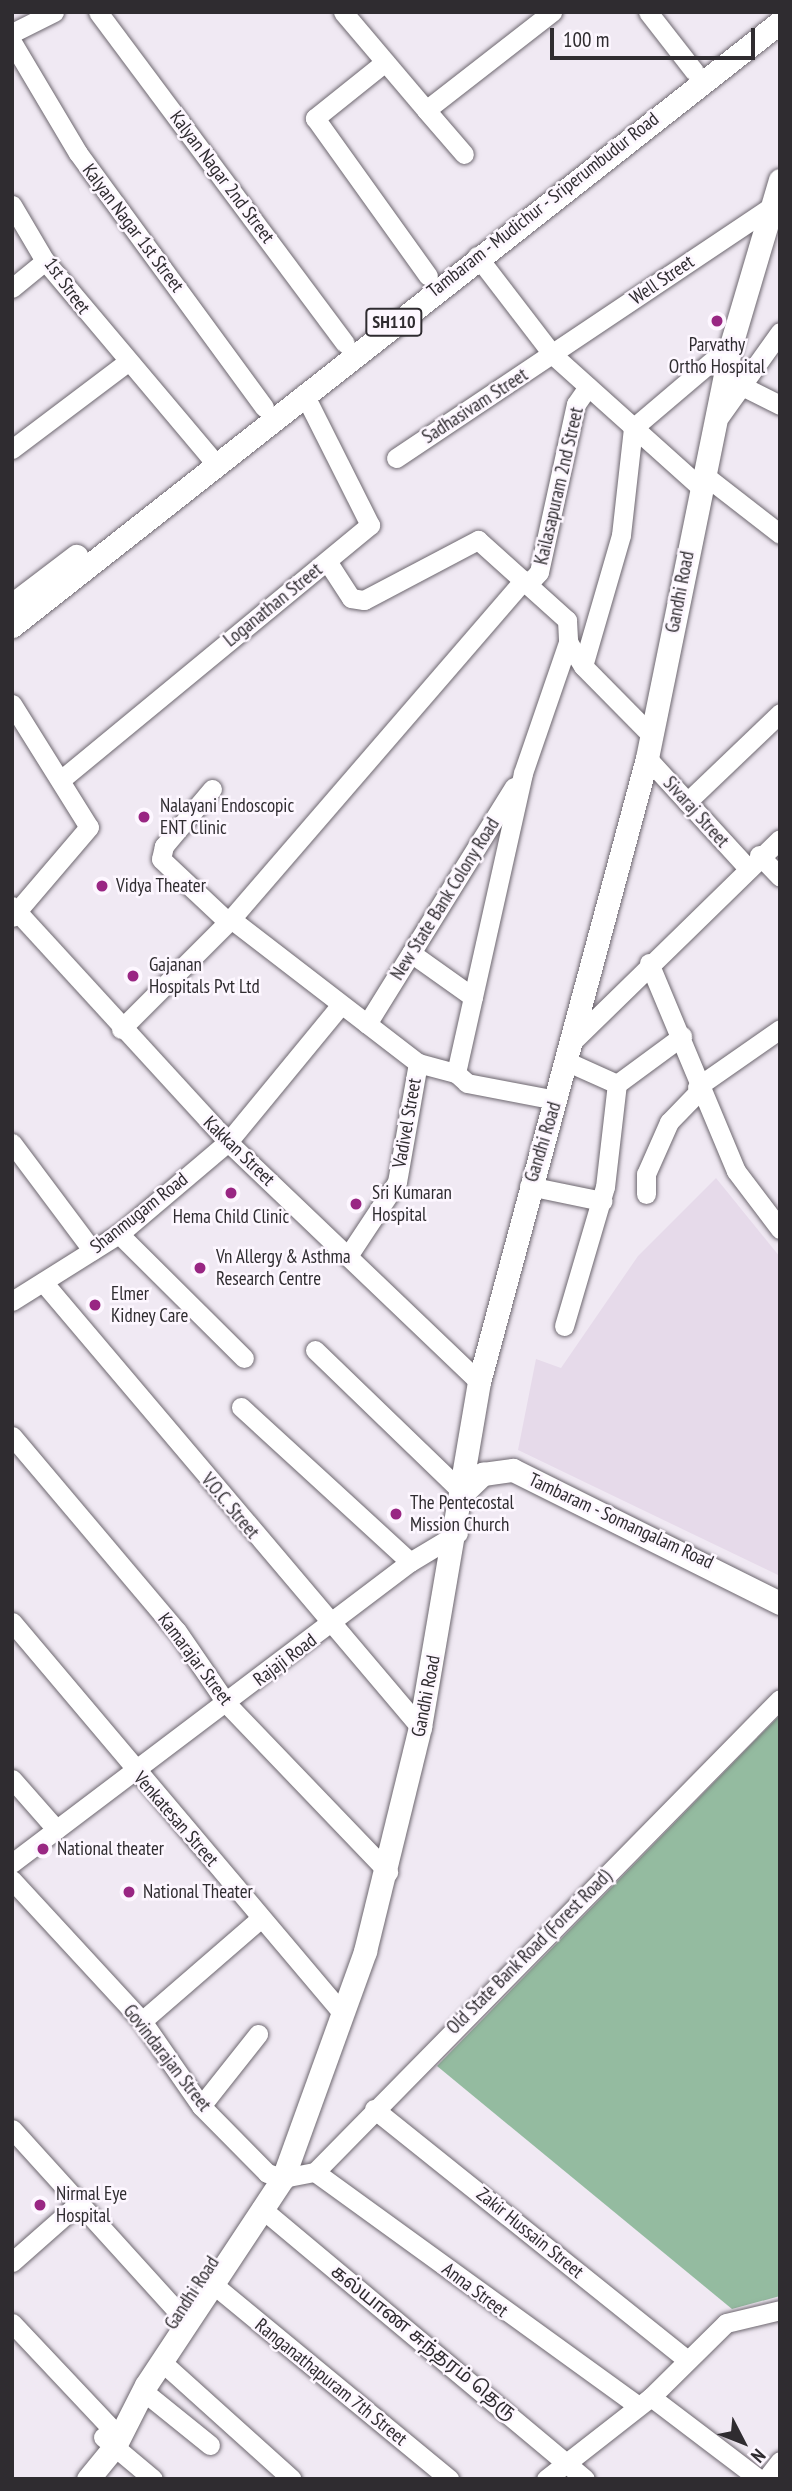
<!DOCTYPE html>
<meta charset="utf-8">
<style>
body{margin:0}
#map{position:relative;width:792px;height:2491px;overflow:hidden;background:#f0e9f3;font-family:"PT Sans Narrow","Noto Sans Tamil",sans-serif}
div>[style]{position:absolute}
.built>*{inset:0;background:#e6daea}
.forest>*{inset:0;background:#94bba0}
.roads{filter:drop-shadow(0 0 2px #6d676f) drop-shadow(0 0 2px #6d676f)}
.minor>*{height:19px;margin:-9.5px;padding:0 9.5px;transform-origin:9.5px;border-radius:9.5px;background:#fff}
.major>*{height:23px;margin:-11.5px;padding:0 11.5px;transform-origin:11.5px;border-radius:11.5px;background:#fff}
.dots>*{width:19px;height:19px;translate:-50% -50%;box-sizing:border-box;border:4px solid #fdf7ff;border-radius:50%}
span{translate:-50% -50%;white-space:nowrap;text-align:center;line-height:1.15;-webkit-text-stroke:5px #fdf7ff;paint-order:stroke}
.shield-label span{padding:2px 5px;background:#fdf7ff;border:2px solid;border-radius:5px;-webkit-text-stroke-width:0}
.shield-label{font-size:18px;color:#2f2c30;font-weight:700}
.street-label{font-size:19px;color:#2f2c30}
.poi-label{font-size:19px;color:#2f2c30}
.left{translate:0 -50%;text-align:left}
.frame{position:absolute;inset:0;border:14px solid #2f2c30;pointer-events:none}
.north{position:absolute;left:708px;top:2407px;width:70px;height:70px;-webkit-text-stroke:5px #fdf7ff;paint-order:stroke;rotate:132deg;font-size:19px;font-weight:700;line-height:28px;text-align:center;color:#2f2c30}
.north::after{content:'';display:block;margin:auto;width:24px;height:32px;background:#2f2c30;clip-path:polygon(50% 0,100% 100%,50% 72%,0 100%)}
.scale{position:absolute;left:550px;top:28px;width:205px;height:32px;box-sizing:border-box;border:4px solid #2f2c30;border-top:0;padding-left:9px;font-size:21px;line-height:24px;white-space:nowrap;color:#2f2c30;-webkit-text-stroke:5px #fdf7ff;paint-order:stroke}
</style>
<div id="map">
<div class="built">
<i style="clip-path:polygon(716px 1178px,780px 1257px,780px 1576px,518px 1450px,536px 1359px,561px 1368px,638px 1256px)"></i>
</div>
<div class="forest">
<i style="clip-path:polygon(780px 1715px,780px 2296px,732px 2309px,437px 2066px)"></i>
</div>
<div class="roads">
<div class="minor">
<i style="left:98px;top:12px;width:413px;rotate:53.3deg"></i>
<i style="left:343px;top:12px;width:128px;rotate:49.7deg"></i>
<i style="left:426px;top:110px;width:160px;rotate:-37.9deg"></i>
<i style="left:648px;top:12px;width:75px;rotate:52.1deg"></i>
<i style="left:12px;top:33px;width:47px;rotate:-26.6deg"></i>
<i style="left:12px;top:42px;width:129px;rotate:59.3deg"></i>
<i style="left:78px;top:153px;width:315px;rotate:53.8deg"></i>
<i style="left:385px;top:62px;width:90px;rotate:141.3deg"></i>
<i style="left:315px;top:118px;width:194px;rotate:54.4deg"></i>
<i style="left:426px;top:110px;width:58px;rotate:49.2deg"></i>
<i style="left:12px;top:205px;width:65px;rotate:59.5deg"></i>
<i style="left:45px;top:261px;width:264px;rotate:49.9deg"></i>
<i style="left:477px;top:256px;width:125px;rotate:52.5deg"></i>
<i style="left:553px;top:355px;width:198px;rotate:41.9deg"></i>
<i style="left:12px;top:288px;width:43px;rotate:-39.3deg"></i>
<i style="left:738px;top:384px;width:47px;rotate:26.6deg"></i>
<i style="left:720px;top:416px;width:103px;rotate:-54.5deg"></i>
<i style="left:12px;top:449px;width:143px;rotate:-37deg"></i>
<i style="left:396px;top:458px;width:453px;rotate:-33.8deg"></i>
<i style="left:703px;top:474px;width:98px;rotate:37.9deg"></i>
<i style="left:327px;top:561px;width:44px;rotate:57deg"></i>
<i style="left:351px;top:598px;width:13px;rotate:9deg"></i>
<i style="left:364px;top:600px;width:129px;rotate:-27.8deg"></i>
<i style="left:478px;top:540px;width:120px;rotate:42deg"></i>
<i style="left:567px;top:620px;width:22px;rotate:87deg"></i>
<i style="left:568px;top:642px;width:28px;rotate:58deg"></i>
<i style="left:583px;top:666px;width:98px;rotate:45.4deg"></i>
<i style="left:528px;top:584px;width:16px;rotate:-47deg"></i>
<i style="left:539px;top:572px;width:172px;rotate:-77.6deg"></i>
<i style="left:576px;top:404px;width:21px;rotate:-55deg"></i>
<i style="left:583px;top:666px;width:136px;rotate:-73.8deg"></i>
<i style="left:621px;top:535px;width:108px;rotate:-83.6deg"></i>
<i style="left:633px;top:428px;width:128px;rotate:-40.3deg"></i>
<i style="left:12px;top:704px;width:145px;rotate:58deg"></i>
<i style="left:89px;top:827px;width:118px;rotate:130.5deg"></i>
<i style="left:647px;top:758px;width:147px;rotate:47.5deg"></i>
<i style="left:63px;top:778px;width:398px;rotate:-39.5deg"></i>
<i style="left:370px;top:525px;width:147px;rotate:-116.7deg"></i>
<i style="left:212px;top:789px;width:75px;rotate:130.1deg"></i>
<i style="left:164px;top:846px;width:13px;rotate:103deg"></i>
<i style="left:161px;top:859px;width:92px;rotate:43.2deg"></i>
<i style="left:687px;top:802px;width:129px;rotate:-43.7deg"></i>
<i style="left:759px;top:855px;width:30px;rotate:46deg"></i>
<i style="left:12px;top:906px;width:320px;rotate:47.5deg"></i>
<i style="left:228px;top:1142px;width:347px;rotate:43.7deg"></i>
<i style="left:231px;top:919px;width:236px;rotate:37.6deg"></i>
<i style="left:418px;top:1063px;width:39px;rotate:15deg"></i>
<i style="left:456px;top:1073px;width:15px;rotate:42deg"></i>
<i style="left:467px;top:1083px;width:91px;rotate:10.8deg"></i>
<i style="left:411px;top:953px;width:76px;rotate:35.4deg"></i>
<i style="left:649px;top:963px;width:225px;rotate:67.3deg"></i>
<i style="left:736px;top:1171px;width:73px;rotate:52.8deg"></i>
<i style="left:367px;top:1024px;width:279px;rotate:-58.2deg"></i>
<i style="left:121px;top:1029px;width:156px;rotate:-45deg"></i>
<i style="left:231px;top:919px;width:448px;rotate:-49.2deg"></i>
<i style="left:573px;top:1041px;width:289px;rotate:-44.3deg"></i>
<i style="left:568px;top:1062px;width:54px;rotate:24.2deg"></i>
<i style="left:456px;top:1073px;width:307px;rotate:-77.4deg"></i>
<i style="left:523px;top:773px;width:139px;rotate:-71deg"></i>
<i style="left:697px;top:1087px;width:101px;rotate:-34.9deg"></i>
<i style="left:12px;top:1143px;width:134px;rotate:53.2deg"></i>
<i style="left:529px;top:1186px;width:75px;rotate:11.6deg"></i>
<i style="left:646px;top:1194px;width:20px;rotate:-90deg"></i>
<i style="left:646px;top:1174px;width:57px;rotate:-66.1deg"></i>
<i style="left:669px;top:1122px;width:43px;rotate:-45.9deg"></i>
<i style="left:119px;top:1234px;width:176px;rotate:44.8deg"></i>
<i style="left:350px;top:1253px;width:85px;rotate:-56.5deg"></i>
<i style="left:397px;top:1182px;width:121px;rotate:-80deg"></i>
<i style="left:43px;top:1282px;width:583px;rotate:49.73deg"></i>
<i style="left:12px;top:1301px;width:126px;rotate:-32.1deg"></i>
<i style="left:119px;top:1234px;width:143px;rotate:-40.2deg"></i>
<i style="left:228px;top:1142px;width:175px;rotate:-50.6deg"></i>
<i style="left:564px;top:1326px;width:145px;rotate:-73.6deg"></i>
<i style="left:605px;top:1187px;width:104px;rotate:-83.4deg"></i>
<i style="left:617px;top:1084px;width:81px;rotate:-36.4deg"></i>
<i style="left:315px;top:1350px;width:206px;rotate:44deg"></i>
<i style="left:241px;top:1407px;width:229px;rotate:42.5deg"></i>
<i style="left:12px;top:1436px;width:255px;rotate:49.8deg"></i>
<i style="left:177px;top:1631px;width:88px;rotate:55.6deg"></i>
<i style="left:227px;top:1704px;width:233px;rotate:46.2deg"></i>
<i style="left:12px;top:1622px;width:513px;rotate:49.82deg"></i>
<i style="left:12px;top:1779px;width:67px;rotate:48.7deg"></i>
<i style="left:12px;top:1863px;width:499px;rotate:-37.1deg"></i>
<i style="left:410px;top:1562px;width:56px;rotate:-31.1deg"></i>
<i style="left:12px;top:1880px;width:192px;rotate:47.3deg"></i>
<i style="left:142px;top:2021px;width:103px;rotate:55.2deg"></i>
<i style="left:201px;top:2106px;width:94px;rotate:45.4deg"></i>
<i style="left:267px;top:2173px;width:17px;rotate:17deg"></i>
<i style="left:283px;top:2178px;width:33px;rotate:-11deg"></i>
<i style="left:315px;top:2172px;width:663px;rotate:-45.49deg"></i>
<i style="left:142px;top:2021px;width:157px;rotate:-40.9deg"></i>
<i style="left:201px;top:2106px;width:92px;rotate:-51.6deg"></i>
<i style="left:374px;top:2109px;width:398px;rotate:38.7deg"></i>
<i style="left:12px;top:2129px;width:262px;rotate:47.8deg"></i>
<i style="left:315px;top:2172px;width:397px;rotate:35.9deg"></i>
<i style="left:261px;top:2208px;width:422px;rotate:39.9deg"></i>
<i style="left:12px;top:2262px;width:89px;rotate:-41.4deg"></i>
<i style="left:214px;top:2285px;width:305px;rotate:39.5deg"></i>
<i style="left:12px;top:2323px;width:141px;rotate:46.7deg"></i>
<i style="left:163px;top:2363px;width:173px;rotate:42deg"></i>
<i style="left:143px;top:2391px;width:86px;rotate:38.9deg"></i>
<i style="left:651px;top:2397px;width:136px;rotate:37.2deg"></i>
<i style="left:103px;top:2437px;width:65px;rotate:40deg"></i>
<i style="left:546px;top:2479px;width:133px;rotate:-38deg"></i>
<i style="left:651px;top:2397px;width:105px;rotate:-44.6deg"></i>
<i style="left:726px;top:2323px;width:56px;rotate:-13.5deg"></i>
<i style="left:766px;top:2479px;width:23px;rotate:-52deg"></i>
</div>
<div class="major">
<i style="left:12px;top:605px;width:81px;rotate:-37.4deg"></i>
<i style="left:12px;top:626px;width:977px;rotate:-38.18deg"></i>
<i style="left:463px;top:1493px;width:28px;rotate:-44deg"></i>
<i style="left:483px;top:1474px;width:30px;rotate:-8deg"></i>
<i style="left:513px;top:1470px;width:298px;rotate:26.5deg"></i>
<i style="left:88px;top:2479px;width:43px;rotate:-50.7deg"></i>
<i style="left:115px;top:2446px;width:68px;rotate:-63.1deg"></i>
<i style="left:146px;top:2385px;width:248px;rotate:-56.5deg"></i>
<i style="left:283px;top:2178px;width:241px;rotate:-70.1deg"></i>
<i style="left:365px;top:1951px;width:231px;rotate:-76.2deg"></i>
<i style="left:420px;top:1727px;width:350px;rotate:-80.3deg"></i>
<i style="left:479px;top:1382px;width:646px;rotate:-74.93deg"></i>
<i style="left:647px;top:758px;width:421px;rotate:-78.5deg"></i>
<i style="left:731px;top:345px;width:172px;rotate:-73.5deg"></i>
</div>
</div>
<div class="dots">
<i style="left:717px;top:321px;background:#992683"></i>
<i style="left:144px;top:817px;background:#992683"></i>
<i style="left:102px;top:886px;background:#992683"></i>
<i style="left:133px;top:976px;background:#992683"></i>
<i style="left:231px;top:1193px;background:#992683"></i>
<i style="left:356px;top:1204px;background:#992683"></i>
<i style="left:200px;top:1268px;background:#992683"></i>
<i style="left:95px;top:1305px;background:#992683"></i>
<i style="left:396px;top:1514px;background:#992683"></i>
<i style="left:43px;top:1849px;background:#992683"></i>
<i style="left:129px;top:1892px;background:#992683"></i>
<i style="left:40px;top:2205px;background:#992683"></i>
</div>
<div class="shield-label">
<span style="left:394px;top:322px">SH110</span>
</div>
<div class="street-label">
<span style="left:222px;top:177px;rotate:53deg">Kalyan Nagar 2nd Street</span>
<span style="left:543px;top:205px;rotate:-38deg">Tambaram - Mudichur - Sriperumbudur Road</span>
<span style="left:133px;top:228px;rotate:53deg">Kalyan Nagar 1st Street</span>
<span style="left:662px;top:280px;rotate:-34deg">Well Street</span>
<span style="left:67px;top:286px;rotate:54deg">1st Street</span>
<span style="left:475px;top:406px;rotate:-33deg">Sadhasivam Street</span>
<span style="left:559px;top:486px;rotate:-77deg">Kailasapuram 2nd Street</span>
<span style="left:680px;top:592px;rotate:-79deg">Gandhi Road</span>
<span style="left:273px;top:605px;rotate:-39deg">Loganathan Street</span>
<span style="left:696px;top:812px;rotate:48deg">Sivaraj Street</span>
<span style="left:445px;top:899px;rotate:-58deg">New State Bank Colony Road</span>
<span style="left:407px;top:1123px;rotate:-80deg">Vadivel Street</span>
<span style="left:543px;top:1142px;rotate:-73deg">Gandhi Road</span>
<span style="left:239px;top:1151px;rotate:44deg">Kakkan Street</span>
<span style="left:139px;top:1213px;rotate:-38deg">Shanmugam Road</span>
<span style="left:230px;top:1506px;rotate:50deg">V.O.C. Street</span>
<span style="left:621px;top:1521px;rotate:25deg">Tambaram - Somangalam Road</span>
<span style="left:195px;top:1659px;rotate:53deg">Kamarajar Street</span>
<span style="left:285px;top:1660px;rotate:-37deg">Rajaji Road</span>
<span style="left:426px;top:1696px;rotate:-79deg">Gandhi Road</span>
<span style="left:176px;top:1819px;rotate:49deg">Venkatesan Street</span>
<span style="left:529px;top:1952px;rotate:-45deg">Old State Bank Road (Forest Road)</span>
<span style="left:167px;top:2058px;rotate:52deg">Govindarajan Street</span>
<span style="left:530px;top:2233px;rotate:39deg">Zakir Hussain Street</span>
<span style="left:475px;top:2290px;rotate:37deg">Anna Street</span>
<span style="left:192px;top:2293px;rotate:-57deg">Gandhi Road</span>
<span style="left:424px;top:2342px;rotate:39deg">கல்யாண சுந்தரம் தெரு</span>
<span style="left:331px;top:2382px;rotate:39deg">Ranganathapuram 7th Street</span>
</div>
<div class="poi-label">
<span style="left:717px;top:356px">Parvathy<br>Ortho Hospital</span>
<span class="left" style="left:160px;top:817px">Nalayani Endoscopic<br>ENT Clinic</span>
<span class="left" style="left:116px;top:886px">Vidya Theater</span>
<span class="left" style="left:149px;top:976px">Gajanan<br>Hospitals Pvt Ltd</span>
<span class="left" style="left:372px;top:1204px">Sri Kumaran<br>Hospital</span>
<span style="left:231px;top:1217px">Hema Child Clinic</span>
<span class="left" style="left:216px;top:1268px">Vn Allergy &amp; Asthma<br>Research Centre</span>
<span class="left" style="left:111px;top:1305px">Elmer<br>Kidney Care</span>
<span class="left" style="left:410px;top:1514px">The Pentecostal<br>Mission Church</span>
<span class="left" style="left:57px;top:1849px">National theater</span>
<span class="left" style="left:143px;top:1892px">National Theater</span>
<span class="left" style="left:56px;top:2205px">Nirmal Eye<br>Hospital</span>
</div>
<div class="frame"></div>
<div class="north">N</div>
<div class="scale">100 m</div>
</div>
